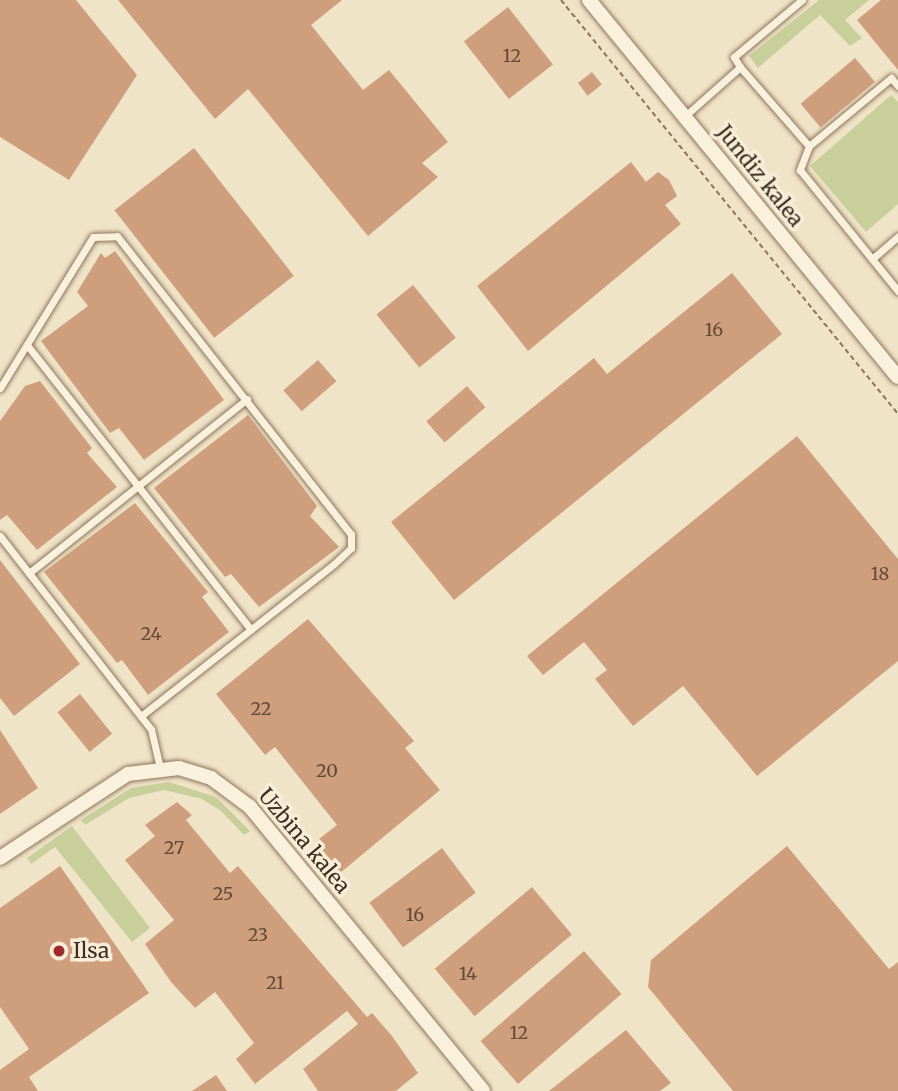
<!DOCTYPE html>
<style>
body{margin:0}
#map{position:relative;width:898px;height:1091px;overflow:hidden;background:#f0e4c8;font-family:Merriweather,serif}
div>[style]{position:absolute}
.green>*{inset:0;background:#c9cf9b}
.building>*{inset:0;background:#cf9f7d;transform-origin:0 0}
.path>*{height:2px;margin-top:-1px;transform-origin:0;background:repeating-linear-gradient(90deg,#8d765c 0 5px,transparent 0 8.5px)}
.roads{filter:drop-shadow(0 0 2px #8d765c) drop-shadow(0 0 2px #8d765c)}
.lane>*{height:7px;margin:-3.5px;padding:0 3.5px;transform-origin:3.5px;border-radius:3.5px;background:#faf1dc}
.street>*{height:14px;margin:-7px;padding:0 7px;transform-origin:7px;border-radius:7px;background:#faf1dc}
.dots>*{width:19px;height:19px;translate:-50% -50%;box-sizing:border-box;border:4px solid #f7eed8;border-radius:50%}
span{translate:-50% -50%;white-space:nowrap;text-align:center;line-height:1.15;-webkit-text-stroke:7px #f7eed8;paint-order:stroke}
.number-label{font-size:18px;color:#624a37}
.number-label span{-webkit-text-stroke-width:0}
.street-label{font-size:21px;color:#3d2e20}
.poi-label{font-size:21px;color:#3d2e20}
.left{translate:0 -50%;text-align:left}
</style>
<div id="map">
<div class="green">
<i style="clip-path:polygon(819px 0,869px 0,845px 20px,862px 38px,850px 46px,820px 15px,758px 68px,749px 56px)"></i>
<i style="clip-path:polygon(891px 95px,898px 102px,898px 204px,866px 232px,810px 166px)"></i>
<i style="clip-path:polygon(169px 782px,216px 797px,250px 831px,244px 835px,221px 811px,202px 799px,164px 790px,129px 798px,85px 825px,81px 820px,131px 788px)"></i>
<i style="clip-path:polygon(72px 826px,150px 928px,132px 942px,55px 847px,31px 864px,27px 858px)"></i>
</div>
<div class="building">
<i style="clip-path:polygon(0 0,76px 0,137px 75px,69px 180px,0 137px)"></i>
<i style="clip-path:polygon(118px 0,342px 0,311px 25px,363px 90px,389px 70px,448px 142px,422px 163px,438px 177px,368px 236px,248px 89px,215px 119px)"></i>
<i style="clip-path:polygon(881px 0,898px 0,898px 70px,857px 20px)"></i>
<i style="left:508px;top:7px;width:73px;height:56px;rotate:52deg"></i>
<i style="left:855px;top:58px;width:31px;height:71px;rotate:50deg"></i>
<i style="left:592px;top:72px;width:16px;height:18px;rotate:52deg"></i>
<i style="left:194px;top:148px;width:162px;height:101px;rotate:52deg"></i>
<i style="clip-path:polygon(631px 162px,646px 182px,658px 172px,669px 180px,677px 196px,665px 205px,681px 224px,528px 351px,477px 286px)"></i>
<i style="clip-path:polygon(115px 251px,224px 400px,144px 460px,119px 428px,110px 433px,41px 341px,88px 306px,77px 292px,101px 253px,105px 258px)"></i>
<i style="clip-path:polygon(732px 273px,782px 334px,454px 600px,391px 522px,594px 358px,607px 374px)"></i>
<i style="left:413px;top:285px;width:68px;height:47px;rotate:51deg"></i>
<i style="left:318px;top:360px;width:28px;height:46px;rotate:49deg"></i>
<i style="clip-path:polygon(40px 381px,92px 448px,87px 453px,117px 487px,37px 550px,7px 515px,0 520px,0 421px,25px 386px)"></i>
<i style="left:467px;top:386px;width:28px;height:54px;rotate:49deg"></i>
<i style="clip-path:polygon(248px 415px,317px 506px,310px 516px,339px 547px,259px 607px,231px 574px,225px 577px,154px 488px)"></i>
<i style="clip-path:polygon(797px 436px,898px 559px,898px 661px,757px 776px,683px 686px,633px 726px,595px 679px,607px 670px,584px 642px,543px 675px,527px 656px)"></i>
<i style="clip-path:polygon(135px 503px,208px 592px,202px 597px,229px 632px,148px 695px,122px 660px,117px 663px,44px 572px)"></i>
<i style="clip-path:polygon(0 560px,80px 664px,14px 716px,0 698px)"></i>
<i style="clip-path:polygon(308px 619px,414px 741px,405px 748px,440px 790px,340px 873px,315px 842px,337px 825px,275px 747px,265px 755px,216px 694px)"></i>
<i style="left:80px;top:694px;width:51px;height:29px;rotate:51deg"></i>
<i style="clip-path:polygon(0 730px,38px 788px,0 814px)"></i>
<i style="clip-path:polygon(177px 802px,192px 815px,186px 820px,230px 873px,238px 866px,367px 1017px,372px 1013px,392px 1036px,418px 1073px,396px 1091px,318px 1091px,303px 1069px,358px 1024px,347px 1011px,255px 1084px,236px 1059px,254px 1043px,215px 992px,195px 1008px,171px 982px,145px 944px,174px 920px,125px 860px,155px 836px,145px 825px)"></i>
<i style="clip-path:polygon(787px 846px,889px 969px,898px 962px,898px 1091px,733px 1091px,648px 987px,651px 960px)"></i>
<i style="left:442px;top:848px;width:56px;height:91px;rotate:53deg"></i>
<i style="clip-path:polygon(60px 866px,149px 993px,29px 1077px,38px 1091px,0 1091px,0 1070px,29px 1049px,0 1007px,0 908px)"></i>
<i style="left:532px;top:887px;width:62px;height:127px;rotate:50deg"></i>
<i style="left:584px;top:951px;width:57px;height:137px;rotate:49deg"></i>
<i style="clip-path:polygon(626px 1030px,671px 1083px,660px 1091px,549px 1091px)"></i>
<i style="clip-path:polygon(216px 1075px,227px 1091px,192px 1091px)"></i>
</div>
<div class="path">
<i style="left:561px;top:0;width:534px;rotate:50.85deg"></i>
</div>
<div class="roads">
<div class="lane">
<i style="left:740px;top:67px;width:12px;rotate:-121deg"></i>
<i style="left:734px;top:57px;width:89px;rotate:-40deg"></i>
<i style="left:685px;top:116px;width:74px;rotate:-41.7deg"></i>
<i style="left:740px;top:67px;width:105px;rotate:48.9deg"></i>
<i style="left:809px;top:146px;width:26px;rotate:111deg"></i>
<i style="left:800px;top:170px;width:156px;rotate:51deg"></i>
<i style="left:809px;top:146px;width:107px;rotate:-39.7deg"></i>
<i style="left:891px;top:78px;width:11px;rotate:49deg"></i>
<i style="left:872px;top:259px;width:35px;rotate:-41deg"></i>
<i style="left:27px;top:345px;width:362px;rotate:51.8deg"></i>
<i style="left:0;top:388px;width:177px;rotate:-58.4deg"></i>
<i style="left:93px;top:237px;width:24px;rotate:-2deg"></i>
<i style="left:117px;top:236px;width:379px;rotate:51.9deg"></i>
<i style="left:351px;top:534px;width:14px;rotate:90deg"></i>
<i style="left:351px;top:548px;width:23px;rotate:137deg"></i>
<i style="left:334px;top:564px;width:246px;rotate:141.8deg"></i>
<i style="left:0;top:536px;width:245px;rotate:52deg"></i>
<i style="left:151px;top:729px;width:40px;rotate:77deg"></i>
<i style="left:29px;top:573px;width:279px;rotate:-38.6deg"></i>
</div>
<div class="street">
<i style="left:589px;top:0;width:487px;rotate:50.7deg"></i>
<i style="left:0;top:858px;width:153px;rotate:-33.3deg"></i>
<i style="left:128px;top:774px;width:51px;rotate:-6.7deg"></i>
<i style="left:179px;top:768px;width:34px;rotate:17deg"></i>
<i style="left:211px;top:778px;width:49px;rotate:36.6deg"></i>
<i style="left:250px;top:807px;width:367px;rotate:50.6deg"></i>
</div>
</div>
<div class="dots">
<i style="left:59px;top:951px;background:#9e2a2b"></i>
</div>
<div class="number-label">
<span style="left:512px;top:56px">12</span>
<span style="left:714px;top:330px">16</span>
<span style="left:880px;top:574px">18</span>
<span style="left:151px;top:634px">24</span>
<span style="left:261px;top:709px">22</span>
<span style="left:327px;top:771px">20</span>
<span style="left:174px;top:848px">27</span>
<span style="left:223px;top:894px">25</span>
<span style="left:415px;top:915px">16</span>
<span style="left:258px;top:935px">23</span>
<span style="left:468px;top:974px">14</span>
<span style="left:275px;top:983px">21</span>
<span style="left:519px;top:1033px">12</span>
</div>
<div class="street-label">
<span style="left:760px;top:176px;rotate:51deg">Jundiz kalea</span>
<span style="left:304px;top:841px;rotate:50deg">Uzbina kalea</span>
</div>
<div class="poi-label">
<span class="left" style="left:73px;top:951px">Ilsa</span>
</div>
</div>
